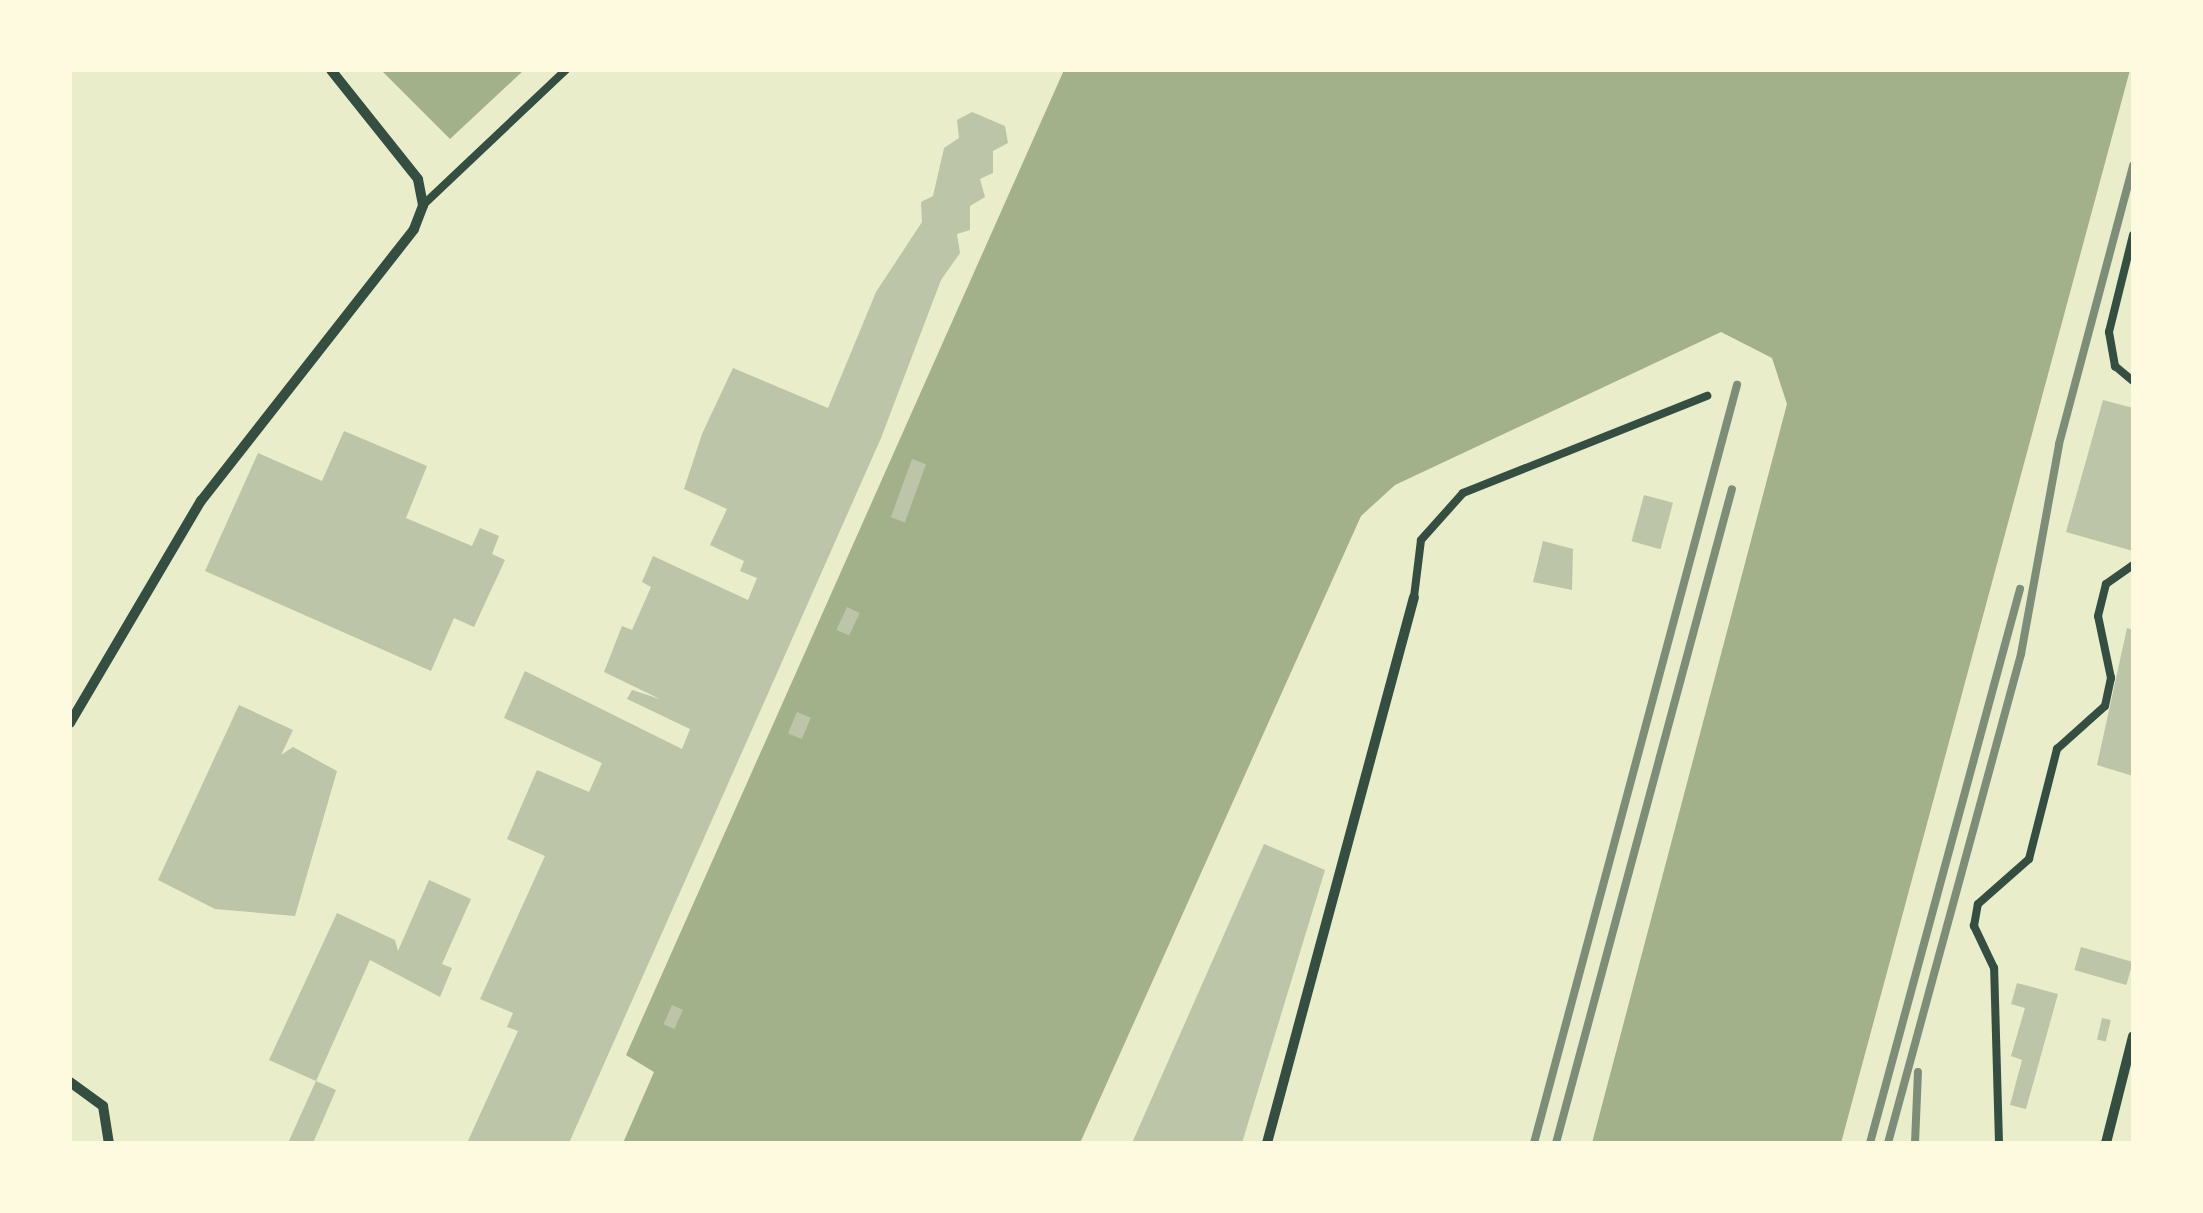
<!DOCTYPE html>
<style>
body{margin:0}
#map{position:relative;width:2203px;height:1213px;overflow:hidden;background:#e9edc9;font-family:"Fira Sans Condensed",sans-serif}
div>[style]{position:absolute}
.water>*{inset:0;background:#a3b18a}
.building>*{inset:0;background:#bcc5a7;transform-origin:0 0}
.service>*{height:8px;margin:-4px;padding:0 4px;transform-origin:4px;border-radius:4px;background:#344e41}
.minor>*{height:10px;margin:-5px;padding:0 5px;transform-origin:5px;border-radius:5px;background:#344e41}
.rail>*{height:8px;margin:-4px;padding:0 4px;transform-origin:4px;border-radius:4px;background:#7c8e77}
span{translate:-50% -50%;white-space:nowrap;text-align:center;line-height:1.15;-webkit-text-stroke:10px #fefae0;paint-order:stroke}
.frame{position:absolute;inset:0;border:72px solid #fefae0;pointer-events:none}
</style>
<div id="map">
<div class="water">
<i style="clip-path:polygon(381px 70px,524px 70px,450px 139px)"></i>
<i style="clip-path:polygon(1064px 70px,2130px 70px,1841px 1143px,1592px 1143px,1787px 404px,1772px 358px,1721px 332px,1395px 485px,1361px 516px,1080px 1143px,623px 1143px,654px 1072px,626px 1055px)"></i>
</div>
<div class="building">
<i style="clip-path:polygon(972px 112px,1005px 126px,1008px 143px,993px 151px,993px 173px,980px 179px,985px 197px,970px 206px,970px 230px,957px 234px,960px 253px,941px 280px,881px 438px,569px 1143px,467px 1143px,518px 1031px,507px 1027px,513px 1013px,480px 999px,545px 856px,507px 839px,537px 770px,589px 792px,602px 763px,504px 718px,525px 671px,682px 749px,690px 729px,627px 699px,632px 690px,660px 699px,604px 672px,622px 626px,632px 630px,651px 587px,642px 582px,653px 556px,748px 600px,757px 578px,740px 571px,744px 561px,710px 545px,727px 509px,684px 489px,702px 434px,733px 368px,828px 408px,876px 292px,922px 222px,921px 202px,933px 196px,944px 148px,959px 138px,957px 120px)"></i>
<i style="clip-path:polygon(2103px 400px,2133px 408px,2133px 551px,2066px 532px)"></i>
<i style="clip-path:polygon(344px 431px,427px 466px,406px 518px,472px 546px,480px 528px,499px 536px,492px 554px,505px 560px,474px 627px,454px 618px,431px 671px,205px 571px,258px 453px,322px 481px)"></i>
<i style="left:912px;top:459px;width:15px;height:62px;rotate:20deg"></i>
<i style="left:1644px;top:495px;width:30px;height:48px;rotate:15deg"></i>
<i style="clip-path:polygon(1543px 541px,1573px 549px,1572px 590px,1533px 582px)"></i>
<i style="left:847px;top:607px;width:14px;height:25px;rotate:25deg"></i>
<i style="clip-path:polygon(2127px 628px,2133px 630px,2133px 776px,2097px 765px)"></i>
<i style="clip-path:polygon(239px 705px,293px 730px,281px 755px,293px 747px,337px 771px,295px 916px,215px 909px,158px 880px)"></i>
<i style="left:797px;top:712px;width:15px;height:23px;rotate:23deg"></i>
<i style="clip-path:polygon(1264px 844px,1325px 870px,1242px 1143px,1132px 1143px)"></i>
<i style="clip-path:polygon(429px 880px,471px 899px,442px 964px,452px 968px,440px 997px,370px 960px,316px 1081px,269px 1060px,337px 913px,395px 940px,398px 951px)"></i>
<i style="left:2081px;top:947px;width:54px;height:24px;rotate:16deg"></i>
<i style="clip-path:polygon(2017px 983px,2058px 994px,2026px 1109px,2010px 1105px,2022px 1060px,2011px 1056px,2025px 1008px,2011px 1004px)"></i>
<i style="left:672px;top:1005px;width:12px;height:21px;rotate:24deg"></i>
<i style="left:2102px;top:1018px;width:9px;height:22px;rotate:13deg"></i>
<i style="clip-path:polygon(316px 1081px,336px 1090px,313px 1143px,288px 1143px)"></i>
</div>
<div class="service">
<i style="left:423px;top:205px;width:197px;rotate:-43.4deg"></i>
<i style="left:2133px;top:235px;width:100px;rotate:103.9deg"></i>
<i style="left:2109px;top:332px;width:35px;rotate:80deg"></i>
<i style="left:2115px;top:366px;width:23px;rotate:40deg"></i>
<i style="left:1414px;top:597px;width:57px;rotate:-83deg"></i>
<i style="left:1421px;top:540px;width:63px;rotate:-48.2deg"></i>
<i style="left:1463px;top:493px;width:263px;rotate:-21.7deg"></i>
<i style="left:1999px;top:1143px;width:175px;rotate:-91.6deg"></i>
<i style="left:1994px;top:968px;width:47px;rotate:-115.5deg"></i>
<i style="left:1974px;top:926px;width:22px;rotate:-80deg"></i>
<i style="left:1978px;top:904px;width:68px;rotate:-41.4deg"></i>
<i style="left:2029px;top:859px;width:114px;rotate:-75.7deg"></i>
<i style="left:2057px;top:749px;width:64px;rotate:-41.9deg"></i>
<i style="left:2105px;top:706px;width:29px;rotate:-78deg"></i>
<i style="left:2111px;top:678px;width:63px;rotate:-101.8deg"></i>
<i style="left:2098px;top:616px;width:33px;rotate:-76deg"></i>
<i style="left:2106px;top:584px;width:33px;rotate:-35deg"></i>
</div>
<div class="minor">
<i style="left:70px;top:723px;width:258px;rotate:-59.5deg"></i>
<i style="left:201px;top:501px;width:345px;rotate:-51.9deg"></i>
<i style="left:414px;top:229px;width:26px;rotate:-69deg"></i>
<i style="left:423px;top:205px;width:26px;rotate:-101deg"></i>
<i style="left:418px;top:179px;width:139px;rotate:-128.6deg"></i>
<i style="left:70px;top:1082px;width:41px;rotate:36deg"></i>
<i style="left:103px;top:1106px;width:37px;rotate:81deg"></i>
<i style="left:1267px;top:1143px;width:565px;rotate:-74.93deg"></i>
<i style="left:2106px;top:1143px;width:110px;rotate:-75.8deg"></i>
</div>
<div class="rail">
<i style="left:1534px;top:1143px;width:785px;rotate:-75.01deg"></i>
<i style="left:1556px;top:1143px;width:677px;rotate:-74.94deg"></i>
<i style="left:1870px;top:1143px;width:574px;rotate:-74.85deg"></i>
<i style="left:1888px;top:1143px;width:507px;rotate:-74.78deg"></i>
<i style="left:2021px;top:654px;width:213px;rotate:-79.7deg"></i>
<i style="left:2059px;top:444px;width:288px;rotate:-75.1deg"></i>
<i style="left:1915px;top:1143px;width:71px;rotate:-87.6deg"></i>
</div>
<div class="frame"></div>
</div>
